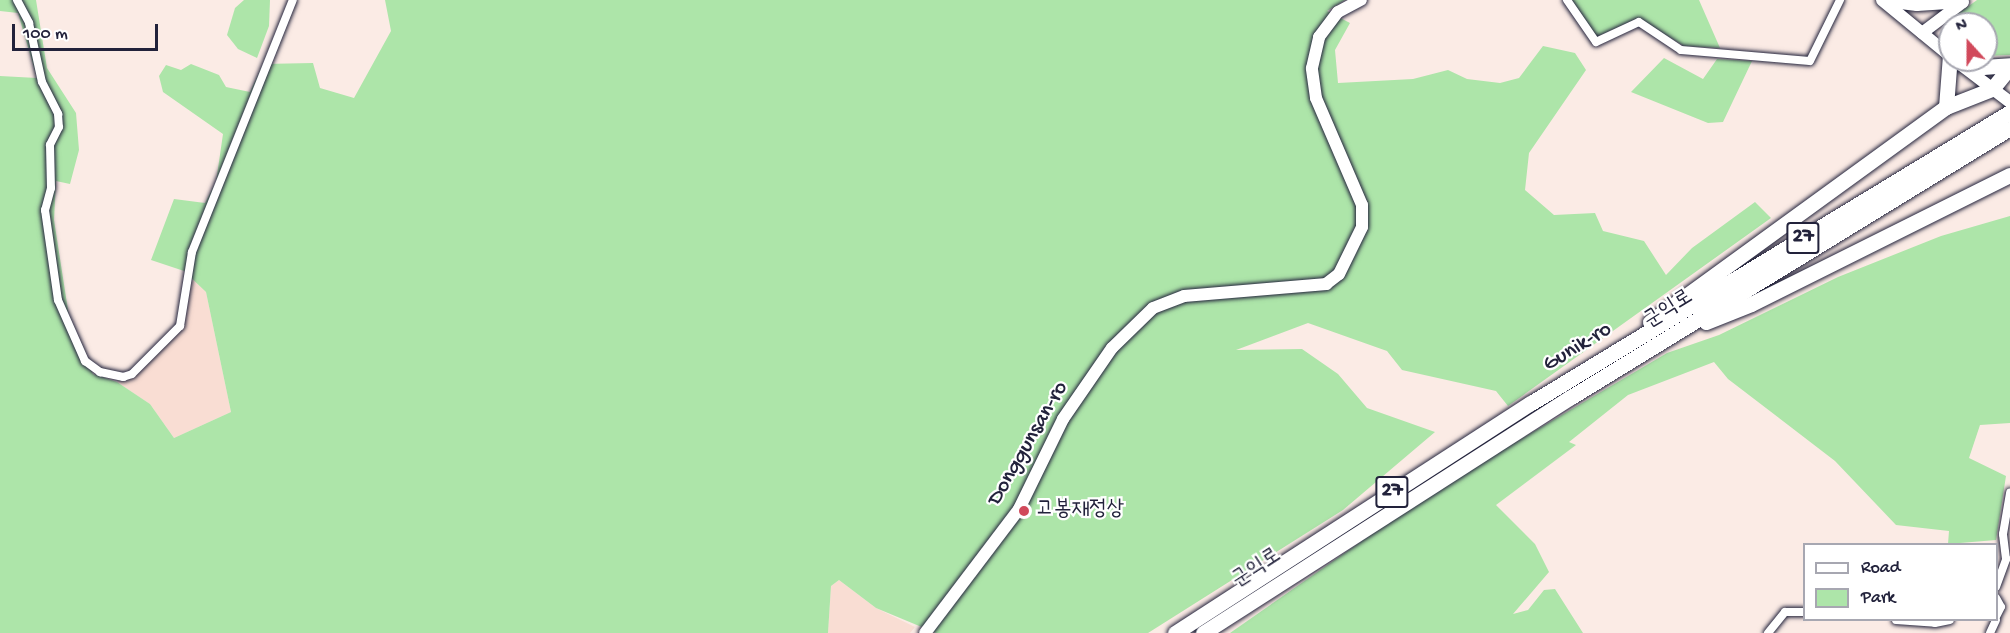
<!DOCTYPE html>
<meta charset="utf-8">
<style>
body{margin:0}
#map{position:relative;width:2010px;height:633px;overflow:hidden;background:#fbebe5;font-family:"Gochi Hand","Poor Story",sans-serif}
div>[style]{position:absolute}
.built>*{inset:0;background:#f9ddd3}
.green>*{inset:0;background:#ade5a9}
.roads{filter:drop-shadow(0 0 2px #22223b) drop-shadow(0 0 2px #22223b)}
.street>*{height:8px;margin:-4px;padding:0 4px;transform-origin:4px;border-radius:4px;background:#fff}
.secondary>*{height:12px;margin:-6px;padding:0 6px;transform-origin:6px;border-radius:6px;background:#fff}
.highway>*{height:15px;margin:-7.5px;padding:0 7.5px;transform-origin:7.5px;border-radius:7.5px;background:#fff}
.dots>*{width:16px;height:16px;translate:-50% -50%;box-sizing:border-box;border:3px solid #fff;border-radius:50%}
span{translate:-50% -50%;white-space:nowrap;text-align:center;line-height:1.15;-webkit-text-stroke:4.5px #fff;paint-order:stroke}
.shield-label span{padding:2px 4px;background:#fff;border:2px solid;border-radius:4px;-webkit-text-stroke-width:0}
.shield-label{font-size:21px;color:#22223b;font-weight:700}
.street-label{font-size:22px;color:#22223b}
.poi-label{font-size:22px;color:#22223b}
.left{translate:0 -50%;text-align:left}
.legend{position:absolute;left:1803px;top:543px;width:195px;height:78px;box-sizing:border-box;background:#fff;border:2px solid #a7a7b1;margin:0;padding:8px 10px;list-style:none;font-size:18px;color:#22223b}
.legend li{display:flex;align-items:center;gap:12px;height:30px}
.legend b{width:30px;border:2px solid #a7a7b1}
.north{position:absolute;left:1938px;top:12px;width:60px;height:60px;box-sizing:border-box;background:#fff;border:2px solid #a7a7b1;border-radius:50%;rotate:339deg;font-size:16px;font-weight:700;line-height:24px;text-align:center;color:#22223b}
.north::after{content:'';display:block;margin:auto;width:21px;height:27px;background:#d1495b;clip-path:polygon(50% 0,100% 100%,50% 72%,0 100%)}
.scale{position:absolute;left:12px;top:24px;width:146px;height:27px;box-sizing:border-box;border:3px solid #22223b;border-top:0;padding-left:8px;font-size:18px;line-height:21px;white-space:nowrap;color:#22223b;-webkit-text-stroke:4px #fff;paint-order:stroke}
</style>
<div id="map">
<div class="built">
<i style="clip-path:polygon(193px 279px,206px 292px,231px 412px,174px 438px,150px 404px,117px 382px,180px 332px)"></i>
<i style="clip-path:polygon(839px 580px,876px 608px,915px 627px,910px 633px,828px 633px,831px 586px)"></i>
</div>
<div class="green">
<i style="clip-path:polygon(0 0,36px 0,47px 68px,76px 113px,79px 150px,70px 184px,56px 181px,54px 220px,70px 323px,93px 374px,117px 382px,150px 404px,174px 438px,231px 412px,206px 292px,184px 271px,151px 260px,174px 199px,205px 203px,216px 182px,223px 134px,163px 92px,159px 76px,166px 65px,181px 70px,191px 64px,219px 75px,226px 87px,250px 92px,263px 64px,313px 63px,320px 88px,354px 98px,391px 31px,385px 0,1345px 0,1327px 11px,1350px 23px,1335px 50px,1338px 83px,1413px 79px,1448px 70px,1467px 79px,1500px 83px,1519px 78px,1543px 46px,1575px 53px,1586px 70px,1529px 153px,1525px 190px,1554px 215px,1595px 213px,1603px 231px,1644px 241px,1666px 275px,1692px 248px,1755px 202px,1771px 218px,1508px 406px,1496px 391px,1402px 370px,1387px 351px,1308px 323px,1236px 350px,1302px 349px,1338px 374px,1367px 408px,1435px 432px,1343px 510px,1148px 633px,936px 633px,876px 608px,839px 580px,831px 586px,828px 633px,0 633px,0 76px,37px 78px,18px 13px,0 11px)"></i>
<i style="clip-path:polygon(244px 0,270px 0,269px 26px,257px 58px,238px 49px,227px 35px,235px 8px)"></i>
<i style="clip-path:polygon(1572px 0,1699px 0,1720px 48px,1684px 46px,1638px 18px,1594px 38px)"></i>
<i style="clip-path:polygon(1977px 0,2010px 0,2010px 55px,1986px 56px,1986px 24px,1950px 24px,1950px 35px,1947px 32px,1944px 24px)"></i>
<i style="clip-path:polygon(1664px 58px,1703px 79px,1717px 59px,1752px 61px,1723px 122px,1708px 123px,1631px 92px)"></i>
<i style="clip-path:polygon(2010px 216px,2010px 423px,1980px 425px,1969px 458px,2006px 476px,1996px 540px,1948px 544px,1949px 531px,1896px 525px,1835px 461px,1728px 379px,1714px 362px,1628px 395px,1569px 442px,1576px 445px,1496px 505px,1535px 544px,1549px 572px,1513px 614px,1528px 610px,1544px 590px,1555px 589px,1583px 633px,1230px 633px,1438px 488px,1667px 353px,1719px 335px,1838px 277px,1941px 236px)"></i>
</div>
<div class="roads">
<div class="street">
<i style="left:17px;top:0;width:26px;rotate:62deg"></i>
<i style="left:29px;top:23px;width:60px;rotate:77.6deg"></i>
<i style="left:42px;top:82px;width:36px;rotate:63deg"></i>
<i style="left:58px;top:114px;width:13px;rotate:86deg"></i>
<i style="left:59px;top:127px;width:20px;rotate:117deg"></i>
<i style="left:50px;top:145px;width:43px;rotate:88.7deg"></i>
<i style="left:51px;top:188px;width:23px;rotate:105deg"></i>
<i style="left:45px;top:210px;width:91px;rotate:81.8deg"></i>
<i style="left:58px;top:300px;width:67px;rotate:66.1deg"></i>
<i style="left:85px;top:361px;width:19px;rotate:36deg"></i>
<i style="left:100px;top:372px;width:24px;rotate:12deg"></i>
<i style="left:123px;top:377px;width:9px;rotate:-18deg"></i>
<i style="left:132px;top:374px;width:68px;rotate:-45deg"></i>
<i style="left:180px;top:326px;width:75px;rotate:-80.8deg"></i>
<i style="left:192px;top:252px;width:271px;rotate:-68.2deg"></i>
<i style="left:1567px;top:0;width:51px;rotate:55.4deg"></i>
<i style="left:1596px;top:42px;width:47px;rotate:-24.9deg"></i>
<i style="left:1639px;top:22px;width:50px;rotate:33.7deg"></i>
<i style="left:1681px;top:50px;width:129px;rotate:4.9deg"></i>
<i style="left:1810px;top:61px;width:68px;rotate:-63.8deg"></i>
<i style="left:1996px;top:587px;width:30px;rotate:-70deg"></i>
<i style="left:2006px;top:559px;width:25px;rotate:-97deg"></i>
<i style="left:2003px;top:534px;width:42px;rotate:-80.3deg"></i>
<i style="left:1996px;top:598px;width:10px;rotate:61deg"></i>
<i style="left:2001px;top:607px;width:11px;rotate:117deg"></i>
<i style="left:1896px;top:620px;width:39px;rotate:4deg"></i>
<i style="left:1935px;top:623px;width:15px;rotate:-11deg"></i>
<i style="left:1768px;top:633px;width:27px;rotate:-51deg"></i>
<i style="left:1785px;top:612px;width:19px"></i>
<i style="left:1990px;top:633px;width:14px;rotate:-65deg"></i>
</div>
<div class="secondary">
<i style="left:1882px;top:0;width:88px;rotate:39.5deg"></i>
<i style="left:1884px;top:1px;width:33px;rotate:7deg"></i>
<i style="left:1917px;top:5px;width:46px;rotate:-3.7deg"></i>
<i style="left:1922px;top:33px;width:51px;rotate:-37.1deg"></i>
<i style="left:1956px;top:61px;width:68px;rotate:37.2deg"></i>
<i style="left:925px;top:633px;width:156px;rotate:-52.8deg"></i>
<i style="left:1019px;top:509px;width:100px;rotate:-63.9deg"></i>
<i style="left:1063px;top:419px;width:86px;rotate:-55.4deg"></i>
<i style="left:1112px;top:348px;width:57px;rotate:-44.3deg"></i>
<i style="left:1153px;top:308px;width:33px;rotate:-21deg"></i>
<i style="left:1184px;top:296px;width:143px;rotate:-4.8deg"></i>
<i style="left:1326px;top:284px;width:16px;rotate:-38deg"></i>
<i style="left:1339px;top:274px;width:52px;rotate:-63.9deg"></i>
<i style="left:1362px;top:227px;width:22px;rotate:-90deg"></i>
<i style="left:1362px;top:205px;width:116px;rotate:-113.3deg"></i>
<i style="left:1316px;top:98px;width:30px;rotate:-98deg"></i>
<i style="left:1312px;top:68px;width:32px;rotate:-77deg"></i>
<i style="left:1319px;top:37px;width:31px;rotate:-53deg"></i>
<i style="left:1338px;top:12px;width:26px;rotate:-28deg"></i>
</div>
<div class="highway">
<i style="left:1963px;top:60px;width:21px;rotate:19deg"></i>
<i style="left:1983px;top:67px;width:27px;rotate:-4deg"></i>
<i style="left:1946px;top:107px;width:52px;rotate:-85.6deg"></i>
<i style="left:1650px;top:322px;width:366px;rotate:-36deg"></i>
<i style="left:1946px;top:107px;width:49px;rotate:-21.4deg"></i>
<i style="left:1992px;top:89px;width:28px;rotate:-51deg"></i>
<i style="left:1706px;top:322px;width:48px;rotate:-21.8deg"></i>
<i style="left:1751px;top:304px;width:289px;rotate:-26.5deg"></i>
<i style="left:1175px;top:633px;width:424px;rotate:-32.9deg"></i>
<i style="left:1531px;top:403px;width:560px;rotate:-31.28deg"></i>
<i style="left:1203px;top:633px;width:437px;rotate:-32.7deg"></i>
<i style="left:1571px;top:397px;width:515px;rotate:-31.5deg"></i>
</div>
</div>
<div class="dots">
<i style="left:1024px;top:511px;background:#d1495b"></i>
</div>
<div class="shield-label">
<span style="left:1803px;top:238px">27</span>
<span style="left:1392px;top:492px">27</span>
</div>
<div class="street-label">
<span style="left:1669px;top:310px;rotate:-32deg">군익로</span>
<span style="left:1578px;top:348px;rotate:-31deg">Gunik-ro</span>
<span style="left:1029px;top:444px;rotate:-60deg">Donggunsan-ro</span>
<span style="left:1257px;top:569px;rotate:-33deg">군익로</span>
</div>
<div class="poi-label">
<span class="left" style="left:1036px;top:511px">고봉재정상</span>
</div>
<ul class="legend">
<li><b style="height:8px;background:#fff"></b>Road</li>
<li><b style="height:16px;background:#ade5a9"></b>Park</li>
</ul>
<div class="north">N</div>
<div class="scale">100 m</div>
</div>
